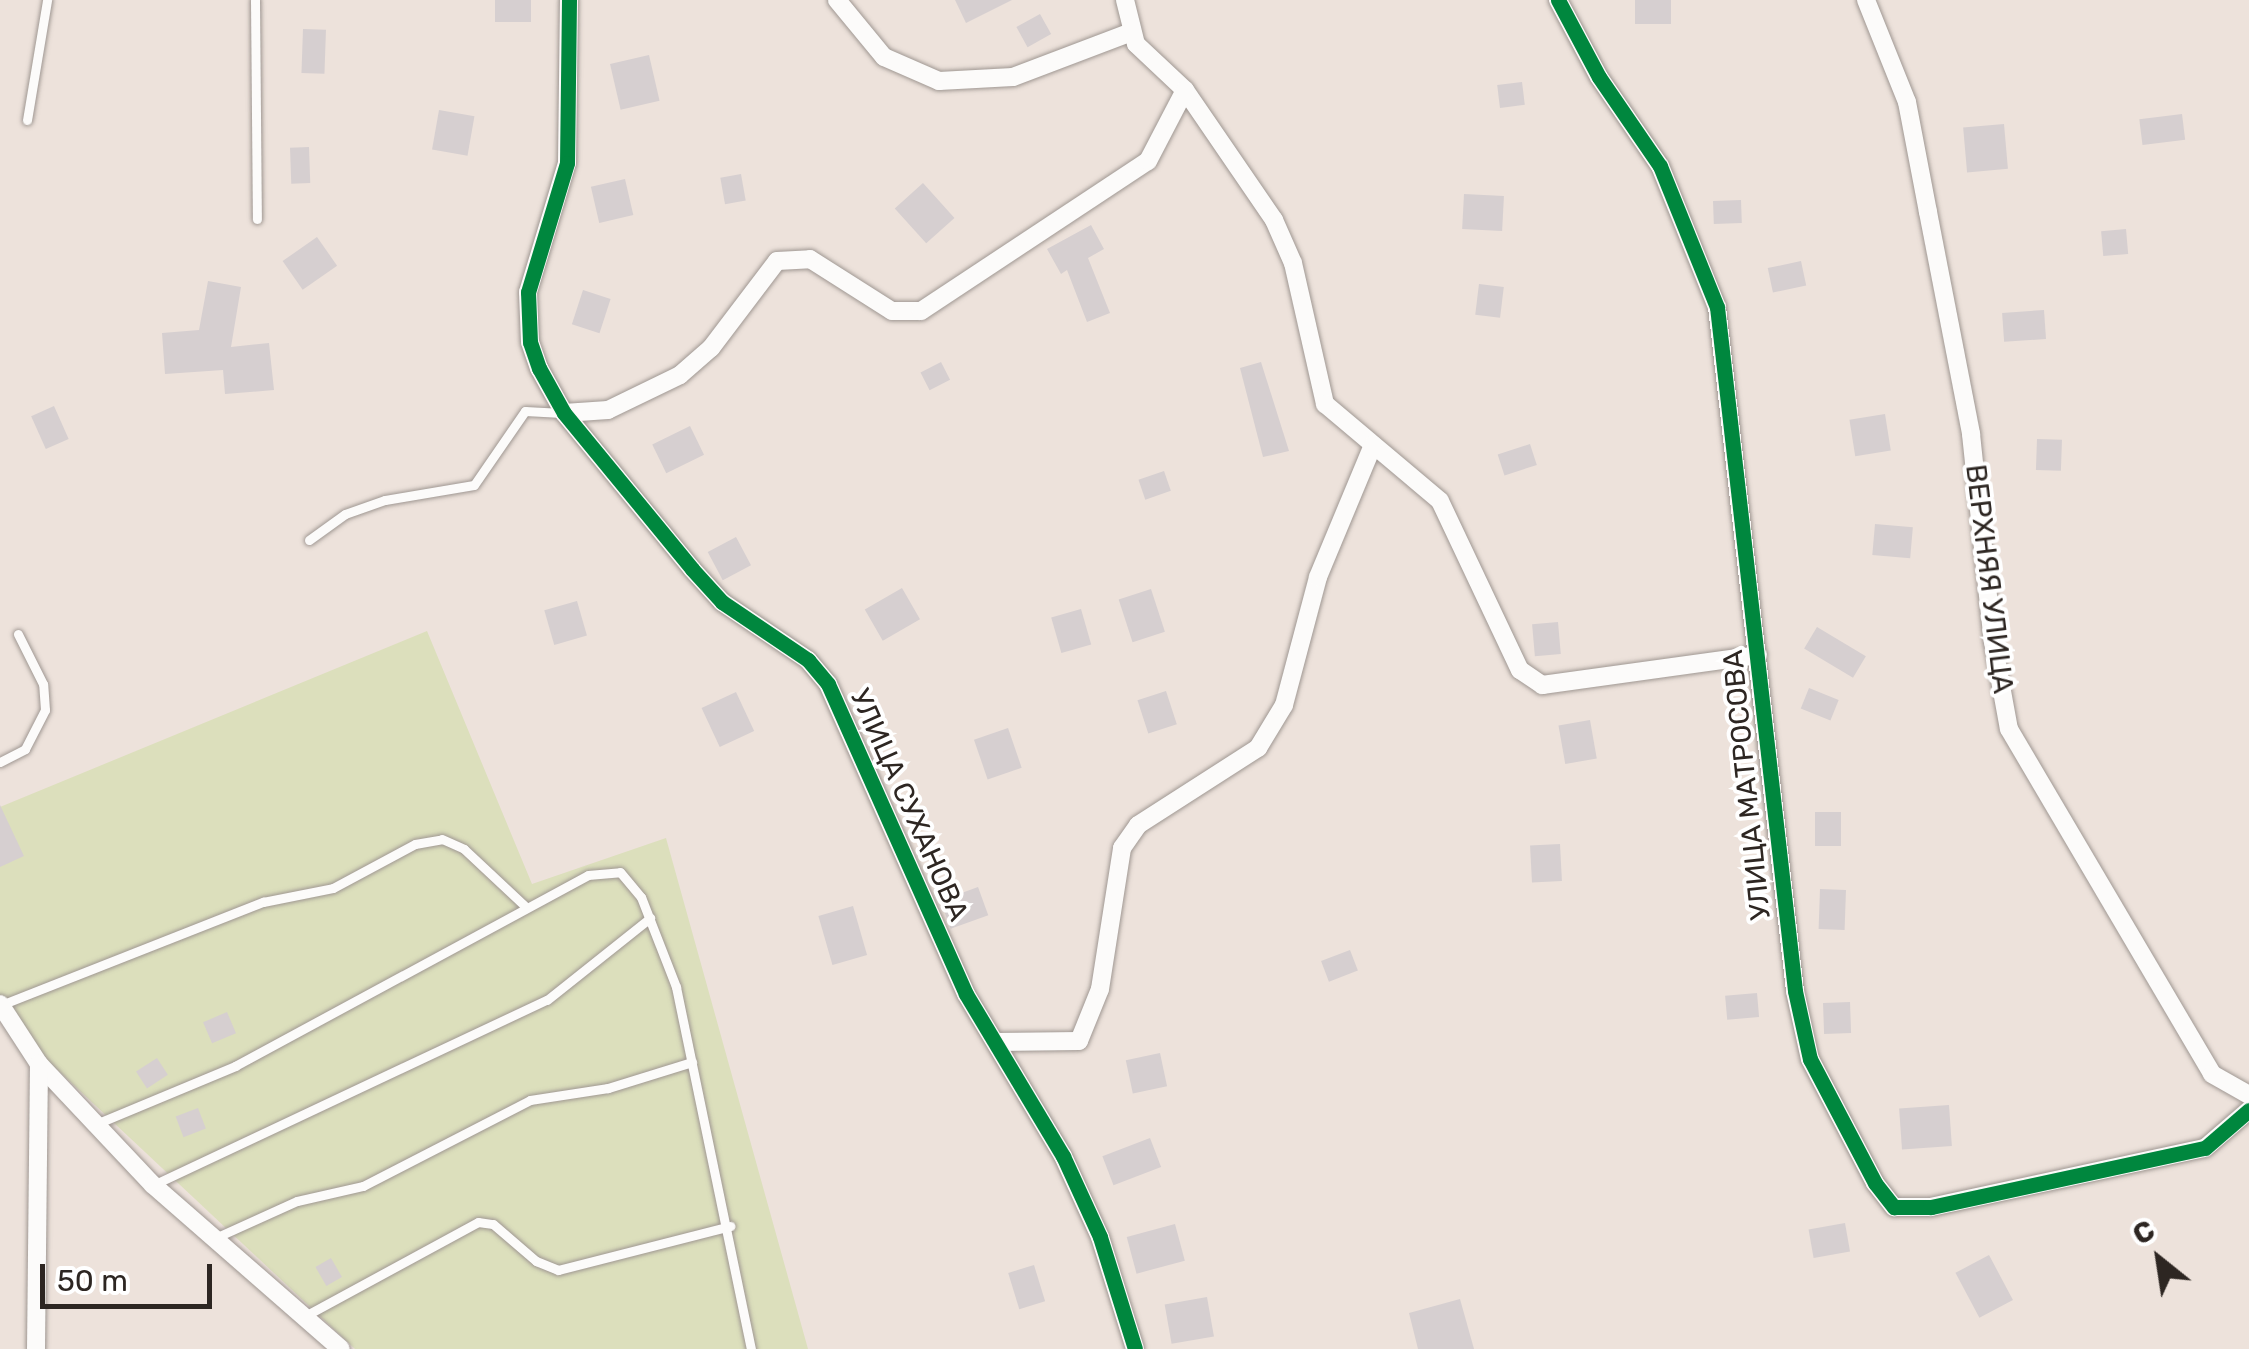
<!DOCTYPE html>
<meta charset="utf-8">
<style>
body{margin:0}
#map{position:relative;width:2249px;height:1349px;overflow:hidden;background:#ede2db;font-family:Rubik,sans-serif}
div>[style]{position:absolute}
.green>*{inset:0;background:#dcdfbc}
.building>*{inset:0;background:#d6cfd0;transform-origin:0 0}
.roads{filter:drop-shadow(0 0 2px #9f9792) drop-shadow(0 0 2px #9f9792)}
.service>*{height:9px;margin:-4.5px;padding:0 4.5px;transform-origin:4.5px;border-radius:4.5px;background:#fcfbfa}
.minor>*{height:18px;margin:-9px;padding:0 9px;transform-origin:9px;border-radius:9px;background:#fcfbfa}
.cycleway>*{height:15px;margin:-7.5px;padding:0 7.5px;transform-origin:7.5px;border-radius:7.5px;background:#00873e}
span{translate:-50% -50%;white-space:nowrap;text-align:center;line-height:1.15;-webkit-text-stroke:8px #fff;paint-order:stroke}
.street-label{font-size:28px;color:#2d2622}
.north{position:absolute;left:2109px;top:1209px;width:100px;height:100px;-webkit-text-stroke:8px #fff;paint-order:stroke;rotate:330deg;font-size:28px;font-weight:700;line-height:40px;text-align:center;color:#2d2622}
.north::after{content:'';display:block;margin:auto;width:35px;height:45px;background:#2d2622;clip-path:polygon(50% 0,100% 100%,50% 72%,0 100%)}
.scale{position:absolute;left:40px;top:1264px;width:172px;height:45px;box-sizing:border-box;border:5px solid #2d2622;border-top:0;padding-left:12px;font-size:30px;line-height:35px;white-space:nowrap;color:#2d2622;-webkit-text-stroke:8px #fff;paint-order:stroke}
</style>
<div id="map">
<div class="green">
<i style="clip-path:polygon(427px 631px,532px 884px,666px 838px,808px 1349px,355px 1349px,48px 1061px,0 997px,0 807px)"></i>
</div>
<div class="building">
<i style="left:495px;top:0;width:36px;height:22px"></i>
<i style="clip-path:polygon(955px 0,1012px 0,966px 23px)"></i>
<i style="left:1635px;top:0;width:36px;height:24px"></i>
<i style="left:1040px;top:14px;width:23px;height:27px;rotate:61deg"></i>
<i style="left:303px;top:29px;width:23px;height:44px;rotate:2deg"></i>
<i style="left:649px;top:55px;width:47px;height:40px;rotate:77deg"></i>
<i style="left:1522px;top:82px;width:23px;height:25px;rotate:83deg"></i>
<i style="left:439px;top:110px;width:36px;height:40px;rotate:10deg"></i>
<i style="left:2182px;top:114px;width:26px;height:43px;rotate:83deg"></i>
<i style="left:2004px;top:124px;width:45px;height:41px;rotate:85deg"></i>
<i style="left:309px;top:147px;width:36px;height:19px;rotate:88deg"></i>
<i style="left:741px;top:174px;width:27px;height:21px;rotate:80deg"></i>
<i style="left:625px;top:179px;width:37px;height:35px;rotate:77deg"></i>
<i style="left:923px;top:183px;width:47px;height:38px;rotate:48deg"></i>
<i style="left:1464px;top:194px;width:40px;height:35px;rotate:3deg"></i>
<i style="left:1741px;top:200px;width:23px;height:28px;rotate:88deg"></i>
<i style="clip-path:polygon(1091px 225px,1104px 249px,1088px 258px,1110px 313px,1087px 322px,1067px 270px,1061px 274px,1047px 249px)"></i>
<i style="left:2126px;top:229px;width:25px;height:25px;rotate:85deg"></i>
<i style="left:317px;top:237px;width:35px;height:42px;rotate:55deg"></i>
<i style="left:1801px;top:261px;width:25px;height:34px;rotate:78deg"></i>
<i style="clip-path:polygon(208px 281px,241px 287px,231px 347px,269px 343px,274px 390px,225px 394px,223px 370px,165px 374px,162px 333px,199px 330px)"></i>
<i style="left:1479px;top:284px;width:25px;height:31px;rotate:7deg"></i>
<i style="left:583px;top:290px;width:29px;height:36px;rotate:18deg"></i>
<i style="left:2044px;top:310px;width:29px;height:42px;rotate:86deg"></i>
<i style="left:941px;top:362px;width:20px;height:23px;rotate:63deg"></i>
<i style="clip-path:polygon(1261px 362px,1289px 451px,1263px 457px,1240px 368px)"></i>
<i style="left:54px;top:406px;width:36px;height:25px;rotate:66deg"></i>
<i style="left:1885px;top:414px;width:37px;height:36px;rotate:81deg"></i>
<i style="left:690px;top:426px;width:32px;height:42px;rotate:64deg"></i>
<i style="left:2037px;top:439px;width:25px;height:31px;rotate:2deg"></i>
<i style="left:1530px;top:444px;width:22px;height:34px;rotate:72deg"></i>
<i style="left:1164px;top:471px;width:21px;height:27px;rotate:71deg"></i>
<i style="left:1875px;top:524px;width:38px;height:31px;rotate:5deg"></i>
<i style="left:736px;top:537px;width:32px;height:32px;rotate:62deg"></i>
<i style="left:902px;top:588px;width:36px;height:43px;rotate:60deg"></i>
<i style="left:1151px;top:589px;width:45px;height:34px;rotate:72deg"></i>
<i style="left:577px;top:601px;width:36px;height:34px;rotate:74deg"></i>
<i style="left:1081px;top:609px;width:37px;height:31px;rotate:74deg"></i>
<i style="left:1558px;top:622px;width:32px;height:26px;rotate:85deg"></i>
<i style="left:1817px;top:627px;width:57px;height:25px;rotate:31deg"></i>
<i style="left:1809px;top:688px;width:32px;height:22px;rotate:22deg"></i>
<i style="left:1166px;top:691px;width:35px;height:30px;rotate:72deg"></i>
<i style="left:736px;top:692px;width:43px;height:38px;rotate:65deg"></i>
<i style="left:1590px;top:720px;width:39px;height:32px;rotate:80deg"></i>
<i style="left:1008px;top:728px;width:42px;height:36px;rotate:71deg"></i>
<i style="clip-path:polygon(0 805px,24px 856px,0 867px)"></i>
<i style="left:1841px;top:812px;width:34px;height:26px;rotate:90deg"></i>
<i style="left:1560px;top:844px;width:37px;height:30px;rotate:87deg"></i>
<i style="left:978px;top:887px;width:30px;height:40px;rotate:70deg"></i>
<i style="left:1820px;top:889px;width:26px;height:40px;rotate:2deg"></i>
<i style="left:853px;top:906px;width:51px;height:36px;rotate:74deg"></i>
<i style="left:1350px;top:950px;width:22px;height:31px;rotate:69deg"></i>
<i style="left:1757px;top:993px;width:24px;height:32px;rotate:85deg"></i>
<i style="left:1850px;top:1002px;width:31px;height:27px;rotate:88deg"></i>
<i style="left:227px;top:1012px;width:23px;height:26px;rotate:67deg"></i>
<i style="left:1160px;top:1053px;width:34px;height:35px;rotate:78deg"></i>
<i style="left:157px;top:1058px;width:20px;height:25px;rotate:57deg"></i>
<i style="left:1949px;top:1105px;width:41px;height:50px;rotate:86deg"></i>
<i style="left:198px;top:1108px;width:22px;height:24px;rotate:69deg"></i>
<i style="left:1150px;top:1138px;width:31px;height:51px;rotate:69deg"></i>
<i style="left:1845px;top:1223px;width:29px;height:37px;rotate:80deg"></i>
<i style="left:1175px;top:1224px;width:38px;height:50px;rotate:75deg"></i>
<i style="left:1989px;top:1255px;width:51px;height:38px;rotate:62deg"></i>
<i style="left:331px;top:1258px;width:22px;height:18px;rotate:60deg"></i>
<i style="left:1034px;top:1265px;width:38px;height:27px;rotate:73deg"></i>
<i style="left:1207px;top:1297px;width:40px;height:43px;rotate:80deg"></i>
<i style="clip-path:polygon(1460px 1299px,1474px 1349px,1418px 1349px,1409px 1313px)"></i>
</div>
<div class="roads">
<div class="service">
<i style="left:255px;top:0;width:219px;rotate:89.5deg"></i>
<i style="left:27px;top:120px;width:122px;rotate:-80.5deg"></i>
<i style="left:309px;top:540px;width:44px;rotate:-35.8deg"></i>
<i style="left:345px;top:514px;width:42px;rotate:-19.3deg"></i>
<i style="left:385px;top:500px;width:90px;rotate:-9.6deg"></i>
<i style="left:474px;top:485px;width:90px;rotate:-55.4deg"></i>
<i style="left:525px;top:411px;width:37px;rotate:3deg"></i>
<i style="left:0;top:762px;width:28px;rotate:-27deg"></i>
<i style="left:25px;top:749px;width:44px;rotate:-62.9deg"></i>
<i style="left:45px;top:710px;width:26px;rotate:-94deg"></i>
<i style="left:43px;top:684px;width:56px;rotate:-116.6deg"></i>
<i style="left:1px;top:1005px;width:282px;rotate:-21.5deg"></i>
<i style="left:263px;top:902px;width:71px;rotate:-11.3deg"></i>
<i style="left:333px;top:888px;width:93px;rotate:-28.2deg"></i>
<i style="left:415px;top:844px;width:27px;rotate:-10deg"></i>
<i style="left:442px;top:839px;width:24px;rotate:24deg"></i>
<i style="left:464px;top:849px;width:83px;rotate:43.1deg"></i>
<i style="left:96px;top:1124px;width:151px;rotate:-22.6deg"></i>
<i style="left:235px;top:1066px;width:401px;rotate:-28.4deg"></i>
<i style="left:588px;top:875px;width:32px;rotate:-5deg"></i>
<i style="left:620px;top:872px;width:33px;rotate:50deg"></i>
<i style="left:641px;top:897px;width:97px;rotate:68.7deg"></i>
<i style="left:676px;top:987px;width:370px;rotate:78.3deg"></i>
<i style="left:153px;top:1185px;width:435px;rotate:-25.2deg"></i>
<i style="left:547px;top:1000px;width:132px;rotate:-38.5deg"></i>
<i style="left:215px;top:1238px;width:90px;rotate:-24.3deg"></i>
<i style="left:297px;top:1201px;width:68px;rotate:-12.8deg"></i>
<i style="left:363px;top:1186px;width:188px;rotate:-27.2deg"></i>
<i style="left:530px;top:1100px;width:79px;rotate:-8.7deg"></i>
<i style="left:608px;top:1088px;width:88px;rotate:-17.2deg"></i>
<i style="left:305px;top:1316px;width:197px;rotate:-28.5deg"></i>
<i style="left:478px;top:1222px;width:15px;rotate:8deg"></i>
<i style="left:493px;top:1224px;width:57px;rotate:40.7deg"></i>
<i style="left:536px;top:1261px;width:24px;rotate:22deg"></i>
<i style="left:558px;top:1270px;width:178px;rotate:-14.3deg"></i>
</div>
<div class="minor">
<i style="left:569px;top:0;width:163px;rotate:90.7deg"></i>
<i style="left:567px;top:163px;width:135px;rotate:106.8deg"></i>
<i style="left:528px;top:292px;width:50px;rotate:87.7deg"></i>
<i style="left:530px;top:342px;width:28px;rotate:71deg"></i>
<i style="left:539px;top:368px;width:51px;rotate:60.9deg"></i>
<i style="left:564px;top:413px;width:202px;rotate:50.6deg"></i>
<i style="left:692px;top:569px;width:45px;rotate:47.7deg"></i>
<i style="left:722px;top:602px;width:104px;rotate:34deg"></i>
<i style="left:808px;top:660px;width:31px;rotate:50deg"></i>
<i style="left:828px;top:684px;width:339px;rotate:66deg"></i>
<i style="left:966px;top:994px;width:189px;rotate:59.1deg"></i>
<i style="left:1063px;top:1156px;width:89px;rotate:65.4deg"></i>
<i style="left:1100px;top:1237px;width:117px;rotate:72.6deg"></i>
<i style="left:837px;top:0;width:74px;rotate:50.5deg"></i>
<i style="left:884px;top:57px;width:60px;rotate:23.6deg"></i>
<i style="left:939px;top:81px;width:74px;rotate:-3.1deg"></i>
<i style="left:1013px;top:77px;width:124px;rotate:-20.8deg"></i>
<i style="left:1125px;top:0;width:45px;rotate:76deg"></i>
<i style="left:1136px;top:44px;width:67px;rotate:43.2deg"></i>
<i style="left:1185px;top:90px;width:158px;rotate:55.6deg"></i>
<i style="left:1274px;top:220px;width:47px;rotate:66.2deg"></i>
<i style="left:1293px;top:263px;width:145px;rotate:77.2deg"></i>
<i style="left:1325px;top:404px;width:150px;rotate:40.1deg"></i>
<i style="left:1440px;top:501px;width:187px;rotate:64.7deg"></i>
<i style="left:1520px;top:670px;width:27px;rotate:34deg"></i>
<i style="left:1542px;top:685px;width:218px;rotate:-7.9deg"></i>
<i style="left:1558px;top:0;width:87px;rotate:62deg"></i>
<i style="left:1599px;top:77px;width:108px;rotate:55.6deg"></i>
<i style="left:1660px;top:166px;width:152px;rotate:68deg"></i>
<i style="left:1717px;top:307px;width:688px;rotate:83.49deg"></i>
<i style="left:1795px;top:991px;width:70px;rotate:77.6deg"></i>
<i style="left:1810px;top:1059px;width:140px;rotate:62.3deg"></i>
<i style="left:1875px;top:1183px;width:31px;rotate:52deg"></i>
<i style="left:1894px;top:1207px;width:37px"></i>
<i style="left:1931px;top:1207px;width:280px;rotate:-12.2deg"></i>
<i style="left:2205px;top:1148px;width:58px;rotate:-40.8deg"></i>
<i style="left:1866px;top:0;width:110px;rotate:68.1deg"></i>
<i style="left:1907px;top:102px;width:112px;rotate:79.2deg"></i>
<i style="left:1928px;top:212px;width:226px;rotate:79deg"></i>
<i style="left:1971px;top:434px;width:209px;rotate:84deg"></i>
<i style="left:1993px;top:642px;width:88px;rotate:79.6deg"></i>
<i style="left:2009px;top:729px;width:400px;rotate:59.5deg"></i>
<i style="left:2212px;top:1074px;width:43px;rotate:29.6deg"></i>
<i style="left:564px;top:413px;width:44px;rotate:-3.9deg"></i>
<i style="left:608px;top:410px;width:80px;rotate:-25.9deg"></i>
<i style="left:680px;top:375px;width:41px;rotate:-41.1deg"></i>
<i style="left:711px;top:348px;width:109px;rotate:-52.8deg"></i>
<i style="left:777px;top:261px;width:33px;rotate:-3deg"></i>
<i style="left:810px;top:259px;width:97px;rotate:32.4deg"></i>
<i style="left:892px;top:311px;width:29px"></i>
<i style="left:921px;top:311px;width:272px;rotate:-33.5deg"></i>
<i style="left:1148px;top:161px;width:80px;rotate:-62.5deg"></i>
<i style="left:0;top:1004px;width:72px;rotate:57deg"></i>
<i style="left:39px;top:1064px;width:166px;rotate:46.7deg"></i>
<i style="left:153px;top:1185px;width:249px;rotate:41.1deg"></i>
<i style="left:996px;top:1042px;width:83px;rotate:-0.7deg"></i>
<i style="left:1079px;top:1041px;width:56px;rotate:-68deg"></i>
<i style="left:1100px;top:989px;width:143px;rotate:-81.1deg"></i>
<i style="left:1122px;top:848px;width:28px;rotate:-55deg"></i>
<i style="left:1138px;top:825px;width:143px;rotate:-32.7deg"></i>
<i style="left:1258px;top:748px;width:50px;rotate:-58.8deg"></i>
<i style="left:1284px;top:705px;width:132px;rotate:-75.1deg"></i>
<i style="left:1318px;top:577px;width:143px;rotate:-67.4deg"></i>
<i style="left:36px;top:1349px;width:285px;rotate:-89.4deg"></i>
</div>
</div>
<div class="cycleway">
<i style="left:569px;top:0;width:163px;rotate:90.7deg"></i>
<i style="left:567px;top:163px;width:135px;rotate:106.8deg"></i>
<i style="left:528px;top:292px;width:50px;rotate:87.7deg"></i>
<i style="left:530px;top:342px;width:28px;rotate:71deg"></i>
<i style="left:539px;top:368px;width:51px;rotate:60.9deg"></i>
<i style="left:564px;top:413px;width:202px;rotate:50.6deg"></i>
<i style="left:692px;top:569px;width:45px;rotate:47.7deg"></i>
<i style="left:722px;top:602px;width:104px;rotate:34deg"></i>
<i style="left:808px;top:660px;width:31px;rotate:50deg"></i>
<i style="left:828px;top:684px;width:339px;rotate:66deg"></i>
<i style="left:966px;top:994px;width:189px;rotate:59.1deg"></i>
<i style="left:1063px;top:1156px;width:89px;rotate:65.4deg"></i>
<i style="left:1100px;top:1237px;width:117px;rotate:72.6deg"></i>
<i style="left:1558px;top:0;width:87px;rotate:62deg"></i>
<i style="left:1599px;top:77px;width:108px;rotate:55.6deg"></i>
<i style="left:1660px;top:166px;width:152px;rotate:68deg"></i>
<i style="left:1717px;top:307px;width:688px;rotate:83.49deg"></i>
<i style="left:1795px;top:991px;width:70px;rotate:77.6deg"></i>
<i style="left:1810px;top:1059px;width:140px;rotate:62.3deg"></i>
<i style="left:1875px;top:1183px;width:31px;rotate:52deg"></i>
<i style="left:1894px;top:1207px;width:37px"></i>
<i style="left:1931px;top:1207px;width:280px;rotate:-12.2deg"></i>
<i style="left:2205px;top:1148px;width:58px;rotate:-40.8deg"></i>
</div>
<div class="street-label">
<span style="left:1989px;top:579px;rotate:83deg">ВЕРХНЯЯ УЛИЦА</span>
<span style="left:1747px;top:785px;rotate:-96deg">УЛИЦА МАТРОСОВА</span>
<span style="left:909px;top:805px;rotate:66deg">УЛИЦА СУХАНОВА</span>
</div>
<div class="north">С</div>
<div class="scale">50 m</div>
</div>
